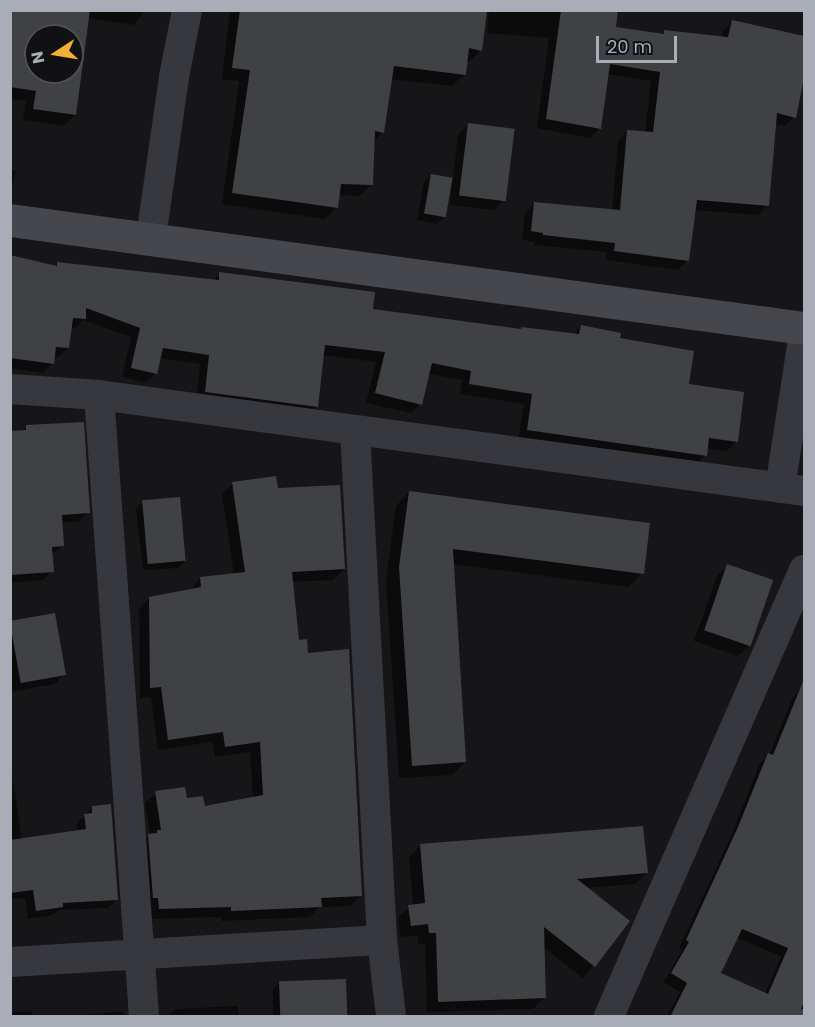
<!DOCTYPE html>
<style>
body{margin:0}
#map{position:relative;width:815px;height:1027px;overflow:hidden;background:#161618;font-family:Poppins,sans-serif}
div>[style]{position:absolute}
.shadow>*{inset:0;background:#0007}
.building>*{inset:0;background:#404145;transform-origin:0 0}
.street>*{height:30px;margin:-15px;padding:0 15px;transform-origin:15px;border-radius:15px;background:#37383d}
.secondary>*{height:33px;margin:-16.5px;padding:0 16.5px;transform-origin:16.5px;border-radius:16.5px;background:#45474d}
span{translate:-50% -50%;white-space:nowrap;text-align:center;line-height:1.15;-webkit-text-stroke:6px #111113;paint-order:stroke}
.frame{position:absolute;inset:0;border:12px solid #a8adb8;pointer-events:none}
.north{position:absolute;left:24px;top:24px;width:60px;height:60px;box-sizing:border-box;background:#111113;border:2px solid #4d4f55;border-radius:50%;rotate:258deg;font-size:16px;font-weight:700;line-height:24px;text-align:center;color:#a8adb8}
.north::after{content:'';display:block;margin:auto;width:21px;height:27px;background:#f2b134;clip-path:polygon(50% 0,100% 100%,50% 72%,0 100%)}
.scale{position:absolute;left:596px;top:36px;width:81px;height:27px;box-sizing:border-box;border:3px solid #a8adb8;border-top:0;padding-left:8px;font-size:18px;line-height:21px;white-space:nowrap;color:#a8adb8;-webkit-text-stroke:4px #111113;paint-order:stroke}
</style>
<div id="map">
<div class="shadow">
<i style="clip-path:polygon(evenodd,10px 10px,145px 10px,134px 25px,88px 18px,75px 115px,64px 126px,23px 120px,26px 101px,10px 99px,10px 10px,36px 36px,72px 36px,72px 72px,36px 72px,36px 36px)"></i>
<i style="clip-path:polygon(230px 10px,486px 10px,481px 50px,469px 62px,466px 61px,464px 75px,452px 86px,390px 79px,383px 132px,373px 142px,372px 184px,360px 196px,338px 195px,336px 208px,325px 219px,222px 204px,239px 81px,222px 79px)"></i>
<i style="clip-path:polygon(489px 10px,617px 10px,614px 28px,662px 35px,665px 32px,721px 38px,723px 31px,732px 21px,804px 37px,804px 71px,794px 117px,785px 126px,774px 124px,768px 205px,758px 215px,694px 210px,688px 260px,678px 270px,606px 260px,607px 252px,534px 245px,535px 242px,522px 240px,525px 213px,535px 203px,612px 211px,618px 141px,627px 131px,645px 132px,651px 81px,607px 74px,600px 128px,590px 138px,537px 128px,549px 38px,487px 33px)"></i>
<i style="clip-path:polygon(468px 124px,504px 200px,494px 210px,450px 205px,451px 193px,448px 193px,444px 217px,437px 224px,417px 220px,424px 182px,431px 176px,453px 179px,458px 135px)"></i>
<i style="clip-path:polygon(10px 171px,16px 171px,10px 192px)"></i>
<i style="clip-path:polygon(10px 256px,55px 267px,58px 264px,213px 281px,220px 274px,371px 310px,520px 331px,573px 335px,581px 327px,618px 339px,687px 385px,736px 442px,727px 451px,706px 448px,705px 455px,696px 465px,518px 440px,524px 404px,460px 394px,462px 380px,428px 374px,421px 404px,411px 413px,366px 403px,376px 362px,323px 355px,316px 407px,307px 416px,196px 401px,200px 364px,159px 358px,155px 374px,146px 383px,122px 377px,131px 337px,83px 320px,75px 328px,70px 328px,68px 348px,58px 357px,54px 357px,53px 363px,43px 373px,10px 368px)"></i>
<i style="clip-path:polygon(27px 426px,89px 512px,79px 521px,61px 523px,62px 546px,51px 555px,52px 571px,43px 580px,10px 583px,10px 432px,21px 432px)"></i>
<i style="clip-path:polygon(233px 484px,277px 490px,344px 569px,333px 580px,291px 582px,298px 641px,361px 895px,350px 906px,319px 907px,310px 917px,221px 921px,221px 917px,149px 919px,138px 846px,150px 835px,145px 803px,156px 793px,185px 800px,203px 808px,253px 799px,250px 752px,215px 757px,212px 742px,158px 750px,151px 697px,140px 698px,139px 609px,149px 598px,190px 591px,200px 578px,234px 574px,222px 494px)"></i>
<i style="clip-path:polygon(409px 492px,642px 573px,629px 587px,452px 564px,465px 762px,452px 775px,399px 778px,386px 581px,396px 506px)"></i>
<i style="clip-path:polygon(143px 502px,185px 561px,178px 568px,143px 570px,136px 509px)"></i>
<i style="clip-path:polygon(727px 566px,749px 646px,738px 656px,694px 641px,717px 576px)"></i>
<i style="clip-path:polygon(10px 622px,64px 674px,55px 684px,10px 692px)"></i>
<i style="clip-path:polygon(evenodd,804px 684px,804px 788px,802px 794px,804px 795px,804px 1016px,667px 1016px,680px 992px,664px 982px,682px 950px,679px 948px,731px 836px,760px 763px,769px 755px,793px 697px,804px 684px,737px 938px,781px 956px,765px 994px,719px 974px,737px 938px)"></i>
<i style="clip-path:polygon(10px 760px,22px 840px,77px 832px,77px 823px,93px 807px,117px 899px,108px 908px,58px 910px,53px 915px,28px 919px,25px 898px,10px 899px)"></i>
<i style="clip-path:polygon(421px 845px,646px 873px,635px 884px,586px 888px,628px 921px,583px 978px,543px 947px,545px 997px,533px 1009px,427px 1012px,425px 943px,418px 944px,418px 935px,400px 937px,398px 918px,409px 907px,413px 906px,409px 857px)"></i>
<i style="clip-path:polygon(280px 982px,345px 1016px,273px 1016px,273px 989px)"></i>
<i style="clip-path:polygon(238px 1006px,239px 1016px,167px 1016px,175px 1009px)"></i>
<i style="clip-path:polygon(31px 1011px,32px 1016px,10px 1016px,10px 1012px)"></i>
<i style="clip-path:polygon(123px 1011px,124px 1016px,86px 1016px,88px 1015px)"></i>
</div>
<div class="building">
<i style="clip-path:polygon(evenodd,10px 10px,90px 10px,76px 115px,33px 109px,36px 91px,10px 87px,10px 10px,36px 36px,72px 36px,72px 72px,36px 72px,36px 36px)"></i>
<i style="clip-path:polygon(240px 10px,487px 10px,482px 51px,469px 48px,466px 75px,394px 66px,384px 133px,375px 131px,373px 185px,341px 184px,338px 208px,232px 193px,250px 70px,232px 68px)"></i>
<i style="clip-path:polygon(561px 10px,618px 10px,616px 27px,664px 34px,664px 30px,728px 37px,732px 20px,804px 36px,804px 78px,796px 118px,777px 113px,769px 206px,697px 200px,689px 261px,614px 251px,615px 243px,543px 235px,543px 233px,531px 231px,534px 202px,620px 210px,627px 130px,653px 132px,660px 72px,610px 64px,601px 129px,546px 119px)"></i>
<i style="left:468px;top:123px;width:47px;height:73px;rotate:7deg"></i>
<i style="left:431px;top:174px;width:22px;height:40px;rotate:10deg"></i>
<i style="clip-path:polygon(10px 255px,57px 266px,57px 262px,219px 280px,219px 272px,375px 292px,373px 309px,521px 329px,521px 327px,579px 334px,581px 325px,621px 333px,620px 338px,694px 351px,689px 384px,744px 392px,738px 442px,709px 438px,707px 456px,527px 430px,532px 394px,469px 384px,471px 371px,432px 363px,422px 405px,375px 393px,385px 352px,325px 345px,318px 407px,205px 392px,209px 355px,163px 348px,157px 374px,131px 368px,140px 328px,86px 308px,86px 319px,73px 318px,69px 348px,56px 347px,54px 364px,10px 358px)"></i>
<i style="clip-path:polygon(84px 422px,90px 513px,62px 515px,64px 546px,52px 547px,54px 572px,10px 575px,10px 431px,26px 430px,26px 425px)"></i>
<i style="clip-path:polygon(276px 476px,278px 488px,340px 485px,345px 569px,292px 572px,299px 640px,307px 639px,308px 653px,349px 649px,362px 896px,321px 898px,322px 907px,231px 911px,231px 907px,159px 909px,158px 898px,153px 898px,148px 834px,157px 833px,157px 830px,161px 830px,155px 791px,185px 787px,187px 798px,203px 796px,205px 806px,263px 795px,260px 742px,225px 747px,223px 732px,168px 740px,161px 687px,150px 688px,149px 597px,201px 587px,200px 577px,245px 572px,232px 482px)"></i>
<i style="clip-path:polygon(409px 491px,650px 523px,644px 574px,453px 549px,466px 762px,412px 766px,399px 567px)"></i>
<i style="left:180px;top:497px;width:64px;height:38px;rotate:85deg"></i>
<i style="left:727px;top:564px;width:49px;height:70px;rotate:19deg"></i>
<i style="left:55px;top:613px;width:63px;height:46px;rotate:80deg"></i>
<i style="clip-path:polygon(evenodd,804px 679px,804px 1001px,801px 1009px,804px 1010px,804px 1017px,670px 1017px,687px 983px,671px 973px,689px 942px,686px 940px,738px 827px,768px 753px,773px 755px,804px 679px,742px 929px,788px 948px,768px 994px,721px 973px,742px 929px)"></i>
<i style="clip-path:polygon(111px 804px,118px 900px,63px 903px,63px 907px,36px 911px,33px 890px,10px 893px,10px 840px,86px 829px,84px 814px,92px 813px,92px 806px)"></i>
<i style="clip-path:polygon(643px 826px,648px 873px,577px 879px,630px 921px,595px 967px,544px 927px,546px 998px,438px 1002px,436px 933px,429px 933px,428px 924px,411px 926px,408px 905px,425px 903px,420px 844px)"></i>
<i style="left:346px;top:979px;width:38px;height:67px;rotate:88deg"></i>
</div>
<div class="street">
<i style="left:151px;top:237px;width:162px;rotate:-81.8deg"></i>
<i style="left:174px;top:77px;width:68px;rotate:-79deg"></i>
<i style="left:10px;top:389px;width:89px;rotate:3.9deg"></i>
<i style="left:99px;top:395px;width:712px;rotate:7.75deg"></i>
<i style="left:99px;top:395px;width:623px;rotate:85.86deg"></i>
<i style="left:355px;top:431px;width:510px;rotate:86.96deg"></i>
<i style="left:382px;top:940px;width:77px;rotate:83.2deg"></i>
<i style="left:780px;top:488px;width:157px;rotate:-81.2deg"></i>
<i style="left:10px;top:962px;width:373px;rotate:-3.4deg"></i>
<i style="left:609px;top:1016px;width:487px;rotate:-66.4deg"></i>
</div>
<div class="secondary">
<i style="left:10px;top:220px;width:801px;rotate:7.75deg"></i>
</div>
<div class="frame"></div>
<div class="north">N</div>
<div class="scale">20 m</div>
</div>
